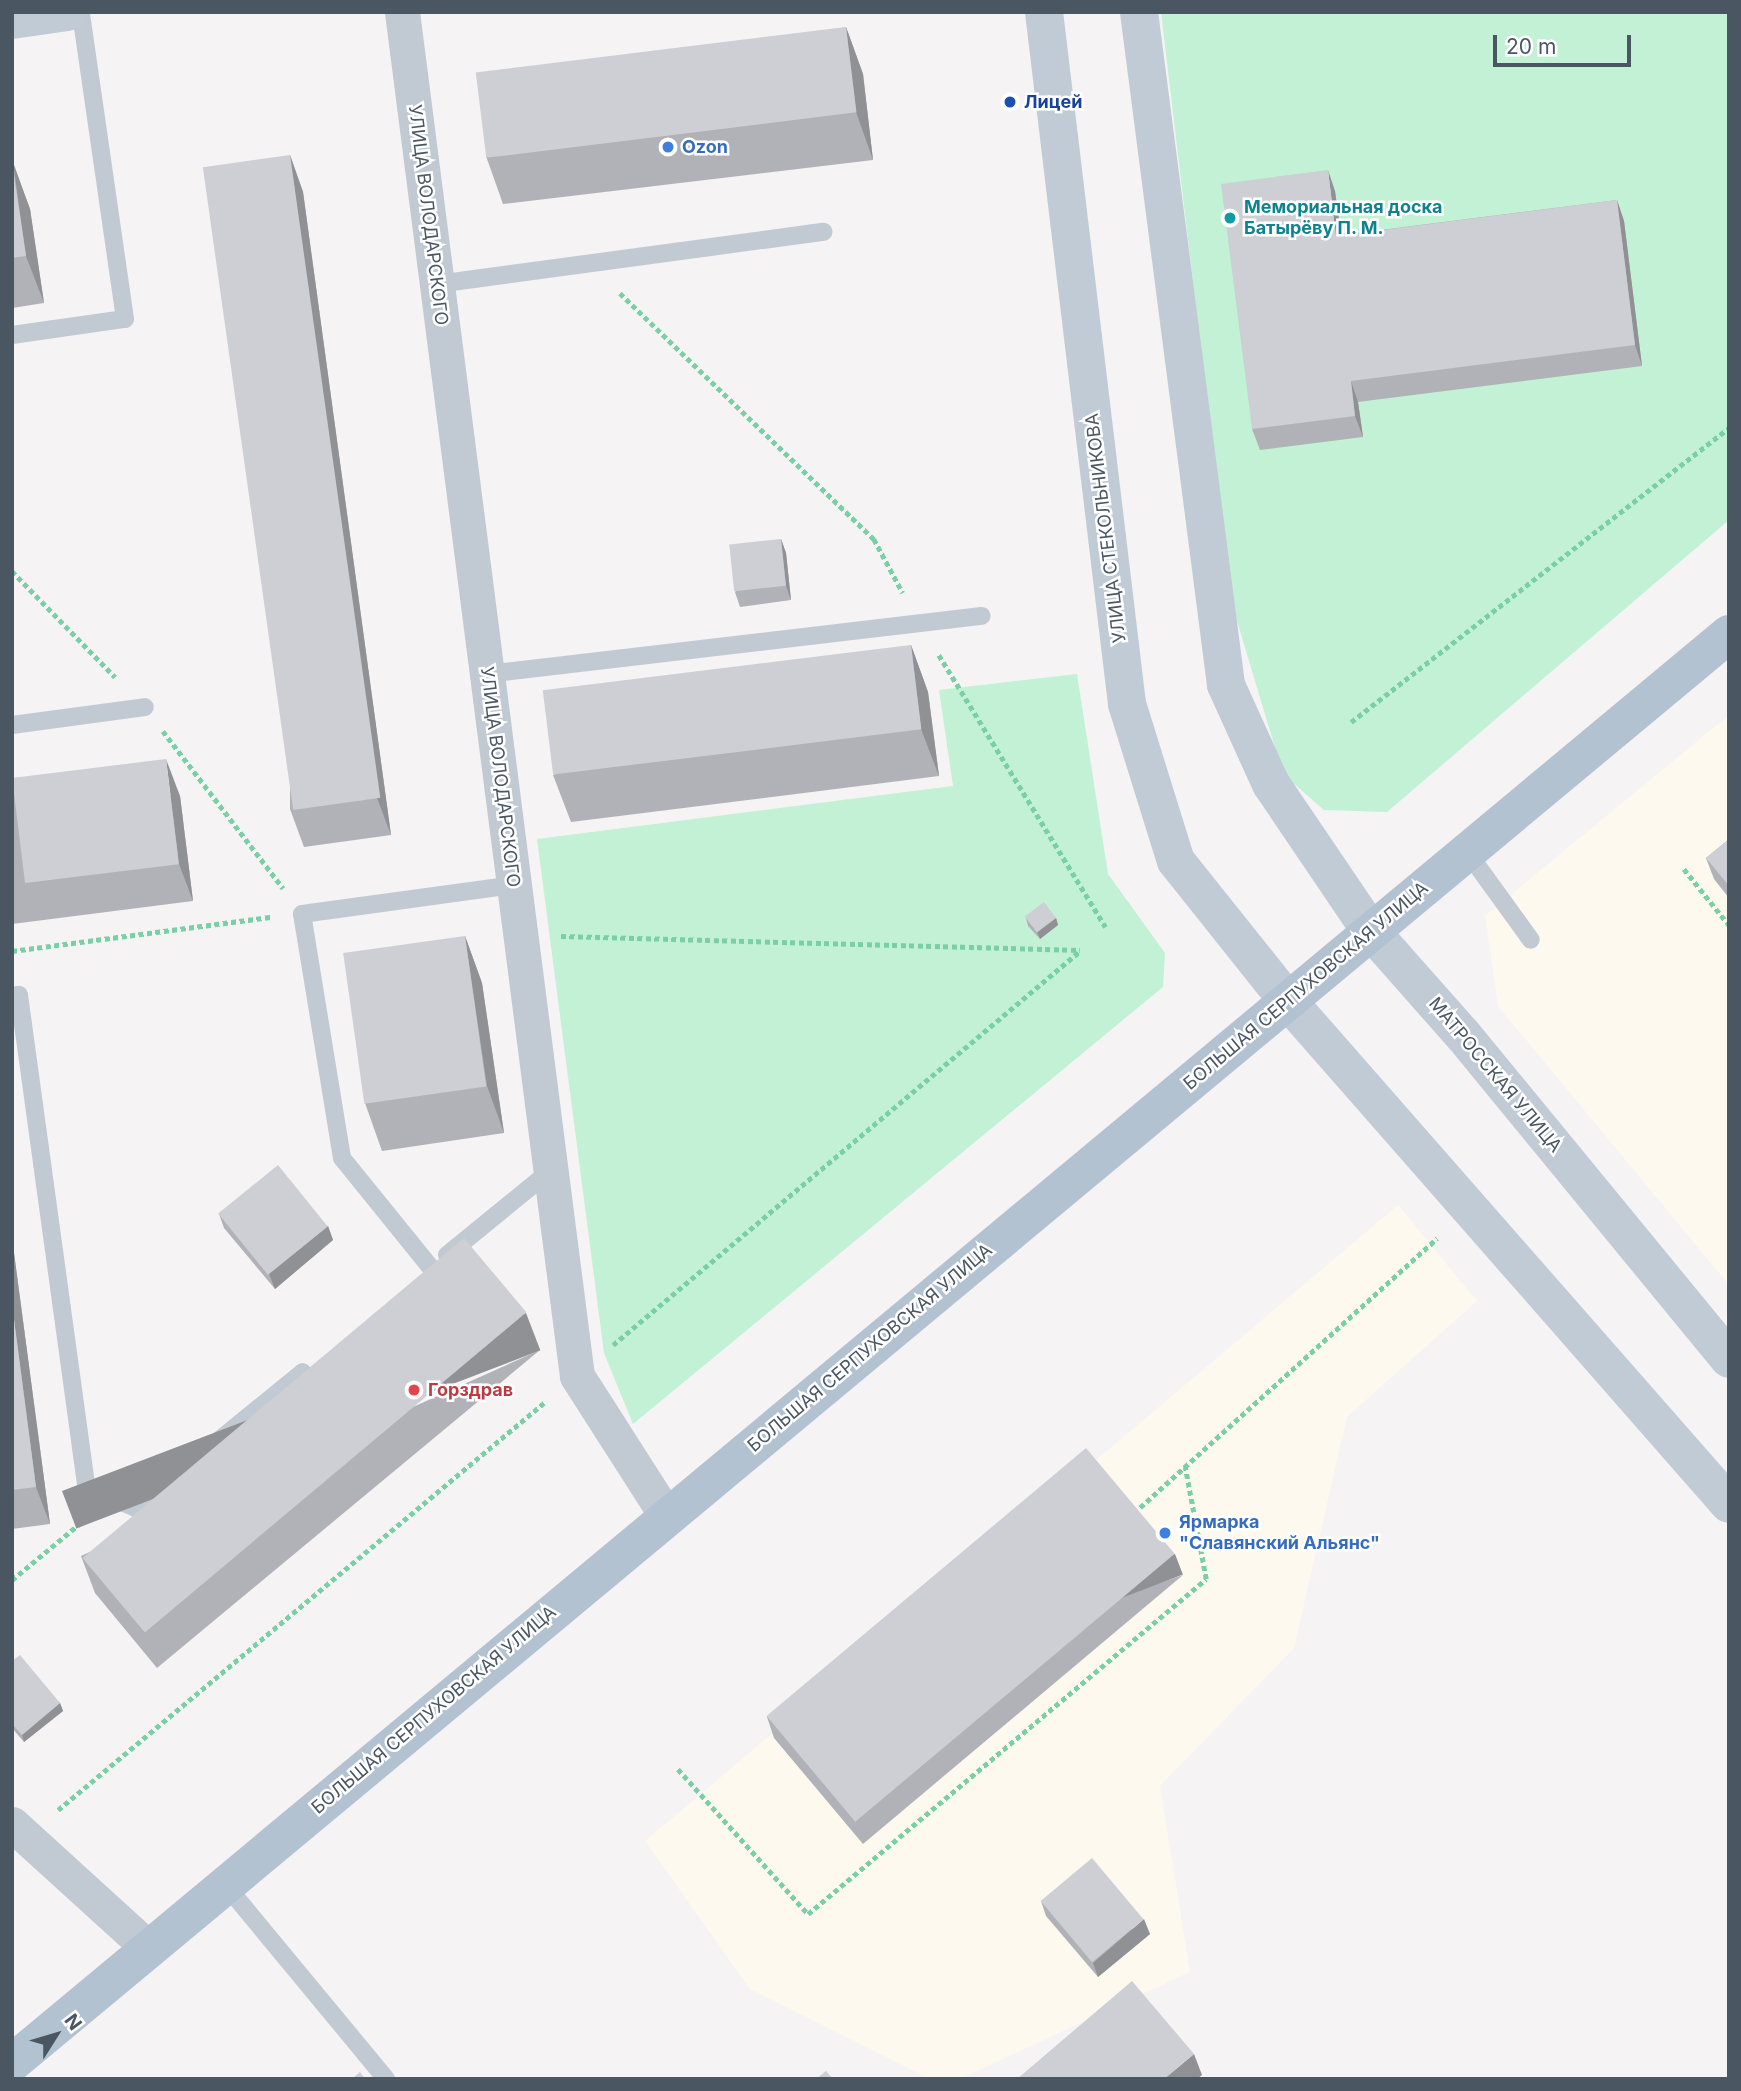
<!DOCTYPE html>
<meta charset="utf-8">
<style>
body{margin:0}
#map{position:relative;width:1741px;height:2091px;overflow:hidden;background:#f5f3f3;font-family:Inter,sans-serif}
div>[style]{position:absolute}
.commercial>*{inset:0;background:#fdf9ef}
.green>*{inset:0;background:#c3f1d5}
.path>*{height:4.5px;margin-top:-2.25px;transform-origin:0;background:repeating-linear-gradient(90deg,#7ad0a6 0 5px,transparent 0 8.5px)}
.lane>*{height:18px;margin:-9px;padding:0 9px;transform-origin:9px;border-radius:9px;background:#c1cad2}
.street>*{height:35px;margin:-17.5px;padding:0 17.5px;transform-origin:17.5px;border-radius:17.5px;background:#c1cad2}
.secondary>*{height:38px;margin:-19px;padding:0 19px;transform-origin:19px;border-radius:19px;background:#c1cbd6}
.primary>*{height:38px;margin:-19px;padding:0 19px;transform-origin:19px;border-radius:19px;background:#b3c2d1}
.wall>*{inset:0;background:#b0b2b7}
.shaded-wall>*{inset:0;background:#909195;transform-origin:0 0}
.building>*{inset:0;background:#cdcfd5;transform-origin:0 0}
.dots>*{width:19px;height:19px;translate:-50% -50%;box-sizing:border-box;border:4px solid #fff;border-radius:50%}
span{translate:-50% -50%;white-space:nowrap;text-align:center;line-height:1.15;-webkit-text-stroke:5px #fff;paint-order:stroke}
.transit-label{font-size:18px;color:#164399;font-weight:700}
.left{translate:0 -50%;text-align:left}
.shop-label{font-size:18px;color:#366cbe;font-weight:700}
.culture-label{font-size:18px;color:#0d838f;font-weight:700}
.street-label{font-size:18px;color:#4a5661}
.health-label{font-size:18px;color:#be3a42;font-weight:700}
.frame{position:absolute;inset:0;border:14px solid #4a5661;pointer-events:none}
.north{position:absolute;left:21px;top:2000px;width:70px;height:70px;-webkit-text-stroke:5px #fff;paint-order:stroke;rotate:53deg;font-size:19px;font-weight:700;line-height:28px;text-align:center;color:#4a5661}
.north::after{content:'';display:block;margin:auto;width:24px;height:32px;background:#4a5661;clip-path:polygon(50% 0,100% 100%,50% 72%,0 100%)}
.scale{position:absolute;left:1493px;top:35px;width:138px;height:32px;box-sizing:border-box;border:4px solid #4a5661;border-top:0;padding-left:9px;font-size:21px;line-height:24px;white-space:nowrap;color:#4a5661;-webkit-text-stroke:5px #fff;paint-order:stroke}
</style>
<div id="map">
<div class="commercial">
<i style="clip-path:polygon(1729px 715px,1729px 1285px,1498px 1006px,1485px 916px)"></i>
<i style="clip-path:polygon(1398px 1205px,1477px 1301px,1347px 1417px,1294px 1648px,1160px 1786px,1190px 1972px,960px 2079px,930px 2079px,750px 1989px,645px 1841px)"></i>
</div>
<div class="green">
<i style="clip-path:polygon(1161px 12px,1729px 12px,1729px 520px,1387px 812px,1324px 810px,1283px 774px,1231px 601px)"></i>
<i style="clip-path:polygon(1077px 674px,1108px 874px,1165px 953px,1163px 987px,633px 1424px,604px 1353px,537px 839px,953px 786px,939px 690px)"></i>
</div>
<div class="path">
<i style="left:620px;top:293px;width:354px;rotate:44.1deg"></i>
<i style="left:874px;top:539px;width:61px;rotate:61.8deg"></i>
<i style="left:12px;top:571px;width:148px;rotate:45.8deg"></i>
<i style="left:939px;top:655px;width:319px;rotate:58.5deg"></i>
<i style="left:1351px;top:722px;width:479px;rotate:-37.9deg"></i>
<i style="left:163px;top:731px;width:198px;rotate:52.6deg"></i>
<i style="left:1684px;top:869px;width:72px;rotate:51.2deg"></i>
<i style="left:561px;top:936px;width:519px;rotate:1.55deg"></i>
<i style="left:12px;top:951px;width:262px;rotate:-7.5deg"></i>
<i style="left:613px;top:1345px;width:612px;rotate:-40.16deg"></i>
<i style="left:1134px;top:1513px;width:409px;rotate:-42.2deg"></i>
<i style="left:12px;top:1580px;width:94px;rotate:-39.8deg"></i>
<i style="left:678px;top:1769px;width:195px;rotate:48.1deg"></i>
<i style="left:808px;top:1914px;width:520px;rotate:-40.09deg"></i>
<i style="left:1206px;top:1579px;width:114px;rotate:-100.6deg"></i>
<i style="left:58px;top:1810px;width:635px;rotate:-39.96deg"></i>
</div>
<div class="lane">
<i style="left:437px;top:284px;width:390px;rotate:-7.7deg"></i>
<i style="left:12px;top:335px;width:114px;rotate:-8.1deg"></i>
<i style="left:125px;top:319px;width:310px;rotate:-98.2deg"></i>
<i style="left:487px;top:674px;width:498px;rotate:-6.7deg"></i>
<i style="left:12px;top:725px;width:134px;rotate:-7.7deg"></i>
<i style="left:1468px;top:853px;width:107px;rotate:54.1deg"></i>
<i style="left:12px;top:996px;width:7px;rotate:-8deg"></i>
<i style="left:19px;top:995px;width:497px;rotate:82.2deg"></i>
<i style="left:86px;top:1487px;width:54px;rotate:22.8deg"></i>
<i style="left:136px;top:1508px;width:215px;rotate:-39.2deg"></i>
<i style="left:447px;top:1255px;width:133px;rotate:-39.2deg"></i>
<i style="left:431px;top:1268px;width:141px;rotate:-129deg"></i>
<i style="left:342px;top:1158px;width:247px;rotate:-99.3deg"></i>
<i style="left:302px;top:914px;width:213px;rotate:-7.8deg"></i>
<i style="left:224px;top:1883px;width:254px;rotate:50.4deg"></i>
</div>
<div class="street">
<i style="left:402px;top:12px;width:1375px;rotate:82.69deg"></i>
<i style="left:577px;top:1376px;width:167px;rotate:57.4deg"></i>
<i style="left:12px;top:1824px;width:183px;rotate:42.3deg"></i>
</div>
<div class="secondary">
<i style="left:1044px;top:12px;width:697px;rotate:83.16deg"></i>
<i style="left:1127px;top:704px;width:164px;rotate:72.7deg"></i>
<i style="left:1176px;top:861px;width:178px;rotate:51.4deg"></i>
<i style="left:1287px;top:1000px;width:670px;rotate:48.75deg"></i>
<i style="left:1139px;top:12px;width:679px;rotate:82.63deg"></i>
<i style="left:1226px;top:685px;width:109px;rotate:65.6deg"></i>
<i style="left:1271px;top:784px;width:176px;rotate:55.9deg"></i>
<i style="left:1370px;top:930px;width:140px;rotate:48.5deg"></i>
<i style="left:1463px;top:1035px;width:419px;rotate:50.6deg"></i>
<i style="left:12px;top:20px;width:56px;rotate:-8.3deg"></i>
</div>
<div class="primary">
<i style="left:12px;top:2063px;width:2234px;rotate:-39.77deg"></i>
</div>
<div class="wall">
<i style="clip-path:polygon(846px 27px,863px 74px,873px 160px,503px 204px,486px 156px)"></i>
<i style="clip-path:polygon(290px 155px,303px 192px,391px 835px,304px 847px,290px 809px)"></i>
<i style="clip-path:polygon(12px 162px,30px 209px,44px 303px,12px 308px)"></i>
<i style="clip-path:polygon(1335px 191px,1341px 235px,1617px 200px,1624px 221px,1642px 366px,1358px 402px,1363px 437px,1260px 450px,1252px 429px)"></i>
<i style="clip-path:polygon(781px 539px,786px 553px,791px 600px,740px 607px,735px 592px)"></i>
<i style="clip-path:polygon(911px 645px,928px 692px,939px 776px,571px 822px,553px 775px)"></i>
<i style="clip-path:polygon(12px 778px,180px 796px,193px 901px,12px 924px)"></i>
<i style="clip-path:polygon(1729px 839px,1729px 898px,1714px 879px,1706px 858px)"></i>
<i style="clip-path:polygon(1026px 918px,1056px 918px,1058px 925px,1040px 939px,1028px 926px)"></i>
<i style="clip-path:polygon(465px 936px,482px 983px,504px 1133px,382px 1151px,365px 1103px)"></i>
<i style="clip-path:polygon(219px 1214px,328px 1226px,333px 1240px,275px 1289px,224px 1228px)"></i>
<i style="clip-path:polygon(12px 1238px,50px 1524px,12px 1529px)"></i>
<i style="clip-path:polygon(540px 1350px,157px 1668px,95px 1593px,81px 1556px)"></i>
<i style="clip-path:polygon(1183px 1575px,863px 1844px,774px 1738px,767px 1717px)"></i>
<i style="clip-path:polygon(12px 1661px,60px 1703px,63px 1711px,24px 1742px,12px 1728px)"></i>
<i style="clip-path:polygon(1041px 1901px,1150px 1934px,1098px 1977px,1046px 1916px)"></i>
</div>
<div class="shaded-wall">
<i style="clip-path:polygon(846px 27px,863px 74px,873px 160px,856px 112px)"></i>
<i style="clip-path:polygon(290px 155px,303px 192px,391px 835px,377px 798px)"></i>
<i style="clip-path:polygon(13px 162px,30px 209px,44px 303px,26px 256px)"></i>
<i style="clip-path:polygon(1328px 170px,1335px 191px,1344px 257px,1336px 236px)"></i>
<i style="clip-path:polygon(1617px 200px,1624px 221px,1642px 366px,1635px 345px)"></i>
<i style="clip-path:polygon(1351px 381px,1358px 402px,1363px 437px,1355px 416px)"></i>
<i style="clip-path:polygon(781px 539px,786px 553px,791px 600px,786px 586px)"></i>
<i style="clip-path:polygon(911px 645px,928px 692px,939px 776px,921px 729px)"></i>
<i style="clip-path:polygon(166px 759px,180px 796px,193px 901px,179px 864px)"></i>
<i style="clip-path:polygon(1056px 918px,1058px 925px,1040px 939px,1037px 932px)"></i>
<i style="clip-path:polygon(465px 936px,482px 983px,504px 1133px,487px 1086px)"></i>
<i style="clip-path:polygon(328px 1226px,333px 1240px,275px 1289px,269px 1274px)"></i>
<i style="clip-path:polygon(12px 1238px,50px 1524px,36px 1487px,12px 1304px)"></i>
<i style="left:526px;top:1313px;width:40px;height:497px;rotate:69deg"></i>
<i style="left:1175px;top:1554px;width:22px;height:417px;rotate:69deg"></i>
<i style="clip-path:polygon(60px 1703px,63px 1711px,24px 1742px,22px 1735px)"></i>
<i style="clip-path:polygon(1144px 1919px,1150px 1934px,1098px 1977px,1093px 1963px)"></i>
<i style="clip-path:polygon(1194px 2054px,1202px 2075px,1197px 2079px,1164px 2079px)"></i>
</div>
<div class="building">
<i style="left:846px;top:27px;width:86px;height:373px;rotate:83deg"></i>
<i style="left:290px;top:155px;width:649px;height:88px;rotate:82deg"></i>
<i style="clip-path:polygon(12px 162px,26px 256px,12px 258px)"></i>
<i style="clip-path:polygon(1328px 170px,1336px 236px,1617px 200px,1635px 345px,1351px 381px,1355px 416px,1252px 429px,1221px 184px)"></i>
<i style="left:781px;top:539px;width:47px;height:52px;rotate:84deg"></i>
<i style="left:911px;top:645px;width:85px;height:371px;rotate:83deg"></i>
<i style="left:166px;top:759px;width:106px;height:155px;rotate:83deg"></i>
<i style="clip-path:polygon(1729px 839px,1729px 886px,1706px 858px)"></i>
<i style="left:1044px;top:902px;width:20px;height:24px;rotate:53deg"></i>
<i style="left:465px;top:936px;width:152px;height:123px;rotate:82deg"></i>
<i style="left:278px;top:1165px;width:79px;height:77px;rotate:51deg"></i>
<i style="left:464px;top:1238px;width:97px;height:498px;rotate:50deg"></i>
<i style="clip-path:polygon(12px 1304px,36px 1487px,12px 1490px)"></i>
<i style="left:1086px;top:1448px;width:138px;height:417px;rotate:50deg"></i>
<i style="clip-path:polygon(20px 1655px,60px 1703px,22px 1735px,12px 1724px,12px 1661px)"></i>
<i style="left:1092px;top:1858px;width:80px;height:67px;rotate:50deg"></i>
<i style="clip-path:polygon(1132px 1981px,1194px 2054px,1164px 2079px,1017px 2079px)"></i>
<i style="clip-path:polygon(826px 2071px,833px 2079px,816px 2079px)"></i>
<i style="clip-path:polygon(360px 2072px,365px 2079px,352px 2079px)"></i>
</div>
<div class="dots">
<i style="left:1010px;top:102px;background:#1a4fb4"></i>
<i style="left:668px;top:147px;background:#3f7fe0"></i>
<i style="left:1230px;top:218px;background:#0f9aa8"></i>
<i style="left:414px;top:1390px;background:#e0444e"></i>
<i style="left:1165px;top:1533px;background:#3f7fe0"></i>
</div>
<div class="transit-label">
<span class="left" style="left:1024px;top:102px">Лицeй</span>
</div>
<div class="shop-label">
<span class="left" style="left:682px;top:147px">Ozon</span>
<span class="left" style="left:1179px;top:1533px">Ярмарка<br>"Славянский Альянс"</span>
</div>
<div class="culture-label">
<span class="left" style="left:1244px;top:218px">Мемориальная доска<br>Батырёву П. М.</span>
</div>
<div class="street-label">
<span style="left:428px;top:215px;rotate:83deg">УЛИЦА ВОЛОДАРСКОГО</span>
<span style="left:1106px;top:528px;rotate:-97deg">УЛИЦА СТЕКОЛЬНИКОВА</span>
<span style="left:500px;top:777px;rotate:83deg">УЛИЦА ВОЛОДАРСКОГО</span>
<span style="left:1306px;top:986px;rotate:-40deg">БОЛЬШАЯ СЕРПУХОВСКАЯ УЛИЦА</span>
<span style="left:1495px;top:1075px;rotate:50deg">МАТРОССКАЯ УЛИЦА</span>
<span style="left:870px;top:1348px;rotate:-40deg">БОЛЬШАЯ СЕРПУХОВСКАЯ УЛИЦА</span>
<span style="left:434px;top:1710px;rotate:-40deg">БОЛЬШАЯ СЕРПУХОВСКАЯ УЛИЦА</span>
</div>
<div class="health-label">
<span class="left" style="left:428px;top:1390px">Горздрав</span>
</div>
<div class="frame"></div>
<div class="north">N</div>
<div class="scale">20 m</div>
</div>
